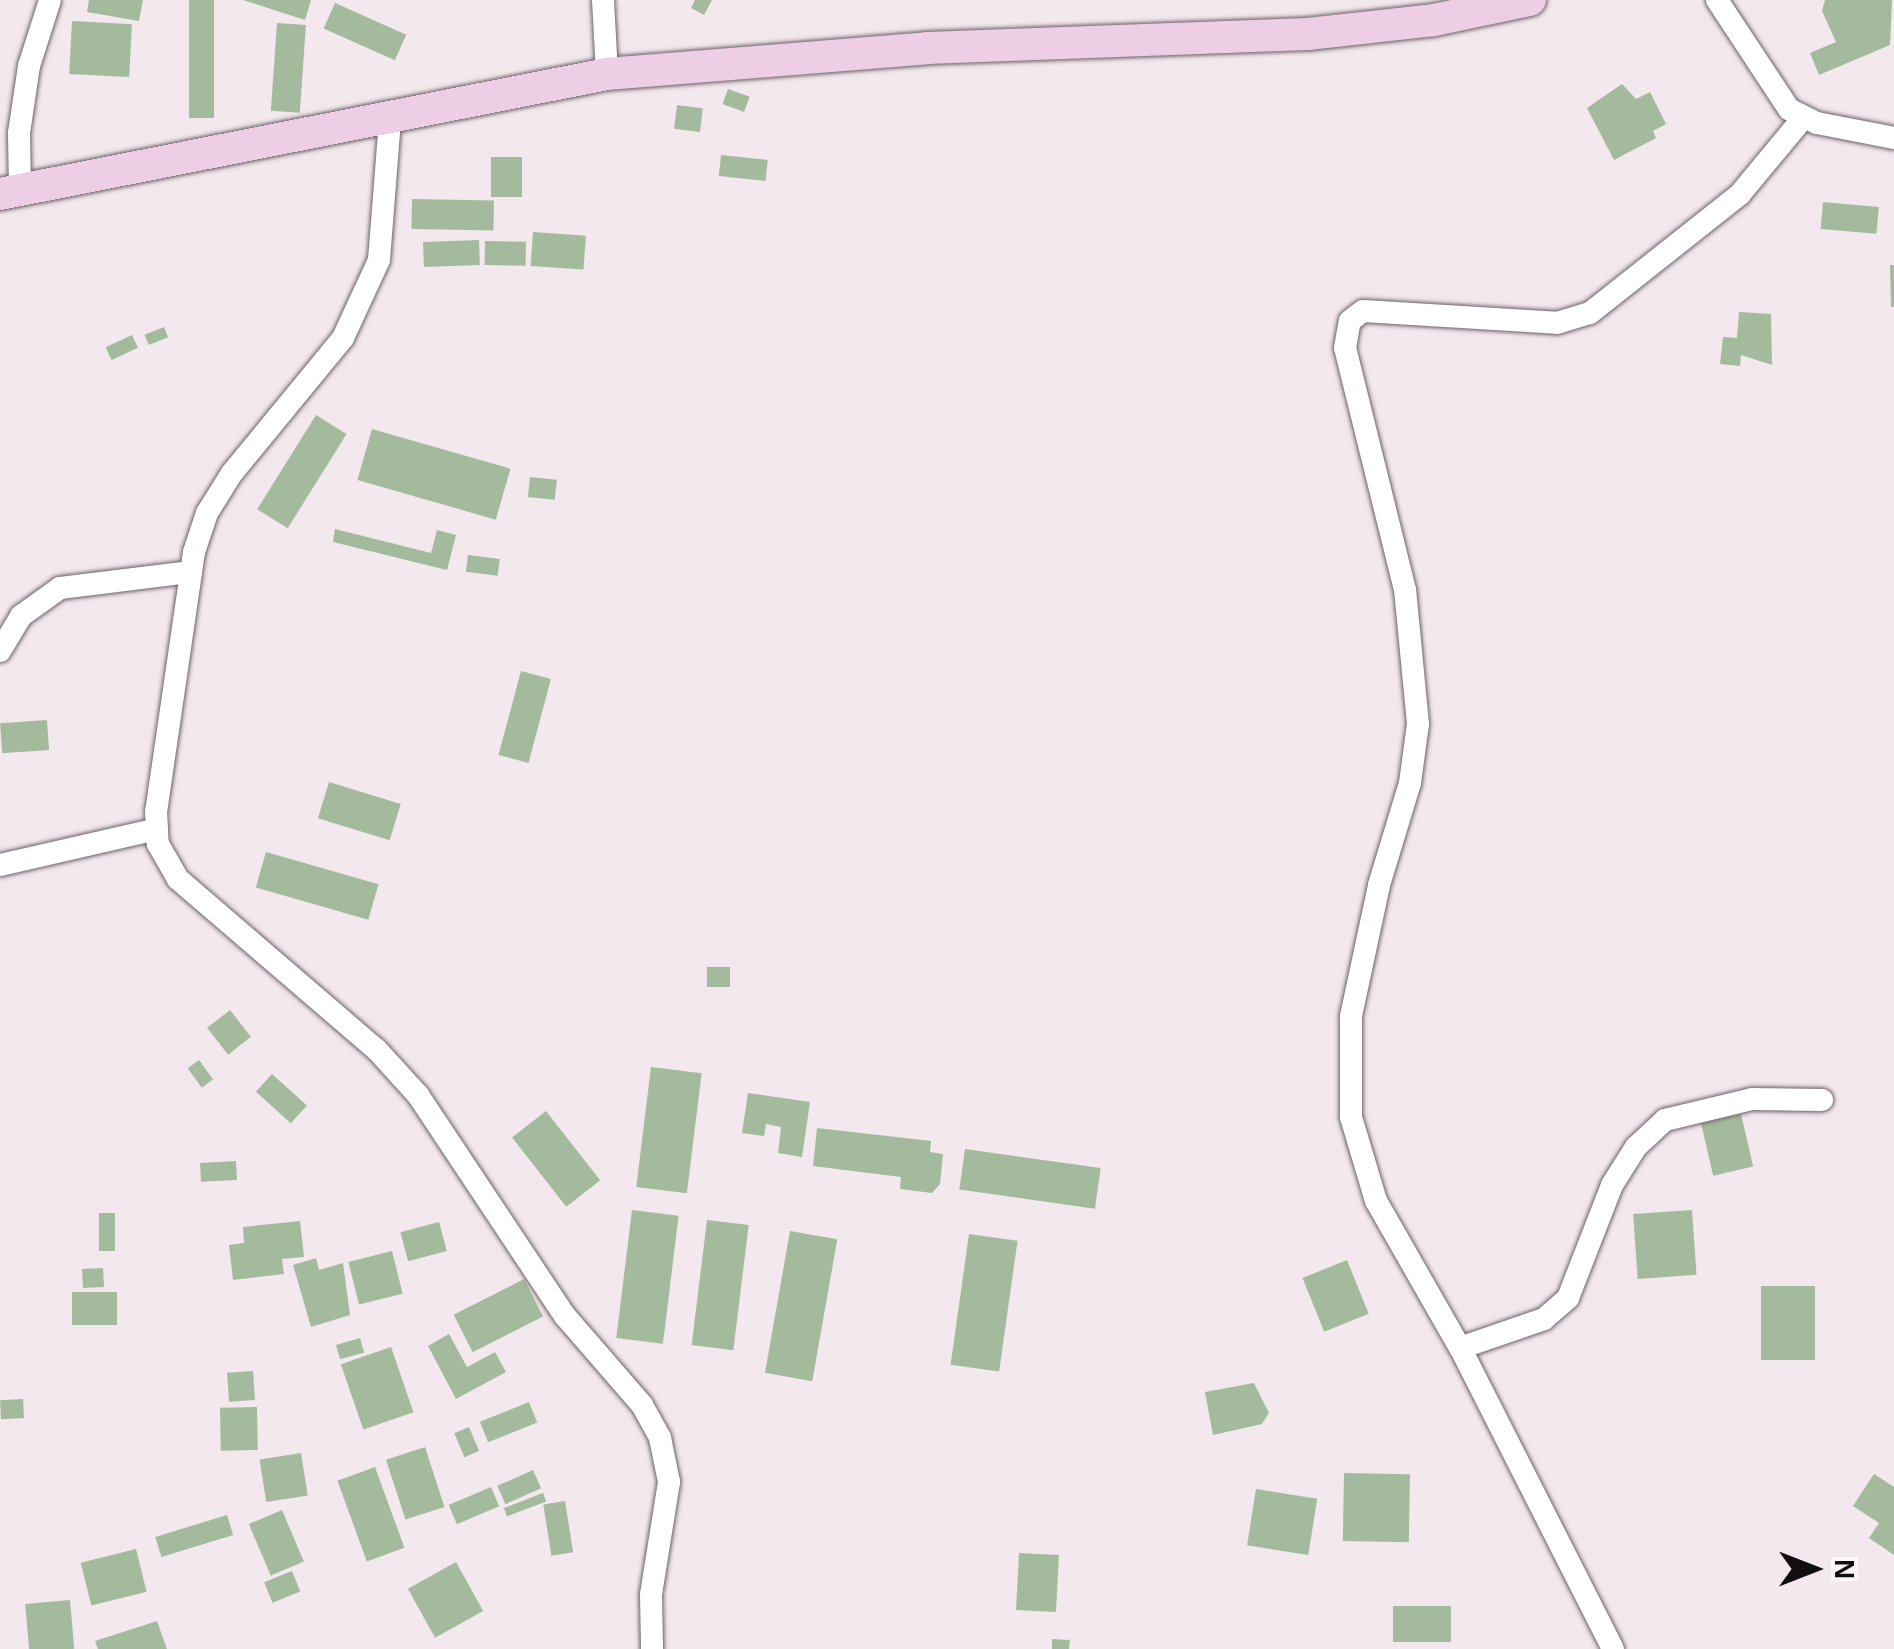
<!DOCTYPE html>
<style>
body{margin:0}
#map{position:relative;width:1894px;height:1649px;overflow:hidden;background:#f3e8ee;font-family:Helvetica,sans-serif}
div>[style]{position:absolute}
.building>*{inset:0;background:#a4ba9d;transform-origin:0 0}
.roads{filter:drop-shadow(0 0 2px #6c6268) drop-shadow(0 0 2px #6c6268)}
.street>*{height:22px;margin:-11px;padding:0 11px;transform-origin:11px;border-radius:11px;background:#fff}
.secondary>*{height:32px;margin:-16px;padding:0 16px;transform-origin:16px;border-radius:16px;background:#eecee4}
span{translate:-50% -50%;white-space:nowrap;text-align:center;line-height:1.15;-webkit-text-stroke:8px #fff6fb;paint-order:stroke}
.north{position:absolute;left:1764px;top:1519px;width:100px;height:100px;-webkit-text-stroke:8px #fff6fb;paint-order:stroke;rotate:90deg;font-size:28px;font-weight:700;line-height:40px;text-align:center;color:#110e10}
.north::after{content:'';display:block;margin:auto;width:35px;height:45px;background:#110e10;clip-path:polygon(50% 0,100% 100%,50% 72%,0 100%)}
</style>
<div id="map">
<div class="building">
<i style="clip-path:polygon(89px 0,143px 0,139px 21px,87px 12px)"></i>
<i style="left:189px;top:0;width:25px;height:118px"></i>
<i style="clip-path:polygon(243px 0,311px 0,305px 20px)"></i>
<i style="clip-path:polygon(695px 0,712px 0,704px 15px,691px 8px)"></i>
<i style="clip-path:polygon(1825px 0,1892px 0,1890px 45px,1819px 75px,1810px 53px,1836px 42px,1822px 11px)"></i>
<i style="left:335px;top:3px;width:78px;height:28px;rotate:24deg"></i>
<i style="left:72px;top:21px;width:60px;height:53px;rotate:3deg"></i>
<i style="left:277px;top:23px;width:29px;height:88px;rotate:4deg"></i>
<i style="clip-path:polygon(1622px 84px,1636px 99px,1650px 92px,1666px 124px,1653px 131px,1656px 138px,1614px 160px,1587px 108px)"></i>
<i style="left:728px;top:89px;width:23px;height:16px;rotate:20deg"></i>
<i style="left:677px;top:105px;width:26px;height:24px;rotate:7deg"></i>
<i style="left:721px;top:155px;width:47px;height:21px;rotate:6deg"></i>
<i style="left:491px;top:157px;width:31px;height:40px"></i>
<i style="left:412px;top:199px;width:82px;height:30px;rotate:1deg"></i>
<i style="left:1823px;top:202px;width:56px;height:27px;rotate:5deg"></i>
<i style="left:533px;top:232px;width:53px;height:34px;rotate:4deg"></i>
<i style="left:479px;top:240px;width:25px;height:56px;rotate:88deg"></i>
<i style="left:485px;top:241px;width:41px;height:24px;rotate:1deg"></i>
<i style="clip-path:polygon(1890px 265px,1894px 265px,1894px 307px,1891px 307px)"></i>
<i style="clip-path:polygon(1739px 312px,1771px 314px,1772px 365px,1741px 355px,1740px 366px,1720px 364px,1723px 337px,1737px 338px)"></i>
<i style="left:164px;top:327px;width:11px;height:21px;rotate:68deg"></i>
<i style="left:132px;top:335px;width:14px;height:29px;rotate:65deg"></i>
<i style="left:316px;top:415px;width:36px;height:111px;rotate:32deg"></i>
<i style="left:372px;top:429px;width:144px;height:53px;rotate:16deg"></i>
<i style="left:530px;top:477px;width:27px;height:20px;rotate:6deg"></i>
<i style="clip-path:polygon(335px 529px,431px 553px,437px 530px,456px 535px,447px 570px,333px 542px)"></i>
<i style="left:468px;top:555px;width:32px;height:17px;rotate:7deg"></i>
<i style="left:521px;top:671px;width:31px;height:87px;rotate:15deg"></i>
<i style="left:47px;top:720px;width:30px;height:47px;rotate:86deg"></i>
<i style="left:329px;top:782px;width:75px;height:38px;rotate:17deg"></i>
<i style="left:266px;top:852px;width:117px;height:37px;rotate:16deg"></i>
<i style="left:707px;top:967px;width:23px;height:20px"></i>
<i style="left:230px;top:1010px;width:34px;height:29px;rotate:52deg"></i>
<i style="left:199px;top:1060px;width:24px;height:14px;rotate:54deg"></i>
<i style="left:651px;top:1067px;width:51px;height:121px;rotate:7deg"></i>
<i style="left:272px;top:1074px;width:47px;height:24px;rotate:42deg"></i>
<i style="clip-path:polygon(748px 1093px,810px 1102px,802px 1157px,778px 1153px,781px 1127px,766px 1124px,764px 1136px,742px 1133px)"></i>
<i style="left:546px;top:1111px;width:88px;height:43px;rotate:52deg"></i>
<i style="left:1741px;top:1114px;width:54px;height:41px;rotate:77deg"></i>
<i style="clip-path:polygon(817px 1128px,931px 1141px,930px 1152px,943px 1154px,940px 1184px,932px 1193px,900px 1189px,901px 1177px,813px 1166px)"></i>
<i style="left:965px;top:1149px;width:137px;height:41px;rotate:8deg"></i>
<i style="left:236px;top:1161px;width:19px;height:36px;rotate:87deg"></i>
<i style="left:632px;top:1210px;width:47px;height:129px;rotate:7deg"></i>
<i style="left:1692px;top:1210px;width:65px;height:59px;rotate:86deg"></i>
<i style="left:99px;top:1213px;width:16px;height:38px"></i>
<i style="left:707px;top:1220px;width:42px;height:126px;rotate:7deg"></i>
<i style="clip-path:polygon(300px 1221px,304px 1257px,282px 1259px,284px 1274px,233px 1280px,229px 1245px,244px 1243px,243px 1227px)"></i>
<i style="left:439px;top:1222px;width:30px;height:40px;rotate:75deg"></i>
<i style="left:790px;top:1231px;width:48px;height:144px;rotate:10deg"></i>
<i style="left:969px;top:1234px;width:49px;height:132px;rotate:8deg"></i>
<i style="left:392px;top:1251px;width:44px;height:45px;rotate:76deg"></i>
<i style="clip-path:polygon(316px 1258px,319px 1270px,343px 1263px,350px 1315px,311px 1327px,293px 1265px)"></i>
<i style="left:1347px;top:1260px;width:58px;height:48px;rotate:68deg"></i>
<i style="left:103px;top:1268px;width:19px;height:21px;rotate:87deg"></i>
<i style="left:524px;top:1279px;width:42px;height:79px;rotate:63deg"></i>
<i style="left:1761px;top:1286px;width:54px;height:74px"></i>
<i style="left:117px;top:1292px;width:33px;height:45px;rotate:90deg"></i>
<i style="clip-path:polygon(449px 1334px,467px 1367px,495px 1352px,506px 1372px,456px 1399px,428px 1346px)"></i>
<i style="left:360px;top:1338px;width:15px;height:25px;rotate:74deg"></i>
<i style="left:391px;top:1347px;width:69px;height:53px;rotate:71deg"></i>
<i style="left:253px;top:1371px;width:29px;height:26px;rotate:86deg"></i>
<i style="clip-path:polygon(1254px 1383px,1269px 1413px,1262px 1424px,1213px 1435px,1205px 1392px)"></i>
<i style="left:23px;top:1399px;width:19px;height:23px;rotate:87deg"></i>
<i style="left:529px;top:1402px;width:22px;height:53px;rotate:68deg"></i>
<i style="left:257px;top:1407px;width:43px;height:37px;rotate:89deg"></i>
<i style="left:469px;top:1427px;width:26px;height:16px;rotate:67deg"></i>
<i style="left:425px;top:1447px;width:63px;height:41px;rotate:72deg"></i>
<i style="left:301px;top:1453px;width:43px;height:42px;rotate:81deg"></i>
<i style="left:375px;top:1467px;width:86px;height:40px;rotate:70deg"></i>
<i style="left:533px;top:1470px;width:20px;height:39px;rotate:66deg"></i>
<i style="left:1344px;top:1473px;width:66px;height:68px;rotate:1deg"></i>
<i style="clip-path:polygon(1874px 1474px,1894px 1487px,1894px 1555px,1869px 1538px,1879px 1523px,1853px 1506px)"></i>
<i style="left:491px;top:1487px;width:21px;height:46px;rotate:67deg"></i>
<i style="left:1256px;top:1489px;width:62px;height:57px;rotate:9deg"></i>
<i style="left:543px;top:1493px;width:9px;height:42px;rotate:69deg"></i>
<i style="left:565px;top:1501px;width:52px;height:22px;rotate:81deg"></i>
<i style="left:282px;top:1510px;width:56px;height:36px;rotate:67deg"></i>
<i style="left:227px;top:1515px;width:21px;height:75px;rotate:73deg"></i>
<i style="left:136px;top:1549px;width:44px;height:57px;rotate:76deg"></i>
<i style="left:1019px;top:1553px;width:40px;height:57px;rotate:3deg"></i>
<i style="left:456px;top:1562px;width:56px;height:55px;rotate:61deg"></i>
<i style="left:292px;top:1571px;width:22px;height:30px;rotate:68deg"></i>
<i style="left:70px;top:1600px;width:49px;height:45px;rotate:85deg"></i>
<i style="left:1393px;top:1606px;width:58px;height:36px"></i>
<i style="clip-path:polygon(157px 1621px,167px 1649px,98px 1649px,95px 1641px)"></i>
<i style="clip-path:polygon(1052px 1639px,1070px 1640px,1069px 1649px,1052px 1649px)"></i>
</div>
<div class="roads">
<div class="street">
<i style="left:603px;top:0;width:74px;rotate:86.9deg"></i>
<i style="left:1717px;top:0;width:131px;rotate:56.6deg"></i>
<i style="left:1789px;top:109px;width:31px;rotate:27deg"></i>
<i style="left:1817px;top:123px;width:78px;rotate:11deg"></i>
<i style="left:390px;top:120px;width:140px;rotate:94.5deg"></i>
<i style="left:379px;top:260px;width:86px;rotate:114.8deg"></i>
<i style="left:343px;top:338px;width:175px;rotate:129.4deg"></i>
<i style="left:232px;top:473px;width:47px;rotate:122deg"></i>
<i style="left:207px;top:513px;width:41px;rotate:108.4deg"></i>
<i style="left:194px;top:552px;width:262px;rotate:98.3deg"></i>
<i style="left:156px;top:811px;width:33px;rotate:87deg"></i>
<i style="left:158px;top:844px;width:40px;rotate:60.3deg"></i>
<i style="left:178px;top:879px;width:262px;rotate:40.7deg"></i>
<i style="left:377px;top:1050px;width:61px;rotate:47.7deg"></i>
<i style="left:418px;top:1095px;width:265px;rotate:56.4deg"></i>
<i style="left:565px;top:1316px;width:118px;rotate:49.1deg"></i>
<i style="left:642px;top:1405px;width:38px;rotate:61deg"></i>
<i style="left:660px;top:1438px;width:45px;rotate:78.4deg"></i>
<i style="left:669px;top:1482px;width:114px;rotate:99.1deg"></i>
<i style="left:651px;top:1595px;width:54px;rotate:88.9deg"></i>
<i style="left:20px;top:190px;width:57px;rotate:-91deg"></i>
<i style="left:19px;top:133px;width:68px;rotate:-81.5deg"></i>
<i style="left:29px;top:66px;width:69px;rotate:-72.3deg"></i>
<i style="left:0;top:651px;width:41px;rotate:-59deg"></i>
<i style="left:21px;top:616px;width:48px;rotate:-35.7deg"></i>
<i style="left:60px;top:588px;width:132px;rotate:-7deg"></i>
<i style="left:0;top:865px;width:161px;rotate:-12.9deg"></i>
<i style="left:1460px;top:1348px;width:89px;rotate:-19deg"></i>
<i style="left:1544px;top:1319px;width:32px;rotate:-41deg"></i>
<i style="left:1568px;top:1298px;width:121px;rotate:-68.7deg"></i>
<i style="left:1612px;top:1185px;width:45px;rotate:-57.7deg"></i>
<i style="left:1636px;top:1147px;width:40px;rotate:-43deg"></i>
<i style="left:1665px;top:1120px;width:89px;rotate:-13.6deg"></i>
<i style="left:1752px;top:1099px;width:70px;rotate:0.8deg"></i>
<i style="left:1613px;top:1649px;width:338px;rotate:-116.9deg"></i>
<i style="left:1460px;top:1348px;width:169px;rotate:-119.7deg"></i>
<i style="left:1376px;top:1201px;width:88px;rotate:-106.6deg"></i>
<i style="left:1351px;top:1117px;width:101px;rotate:-90deg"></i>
<i style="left:1351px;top:1016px;width:134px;rotate:-77.9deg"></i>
<i style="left:1379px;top:885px;width:107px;rotate:-73.1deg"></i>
<i style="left:1410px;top:783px;width:60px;rotate:-82.3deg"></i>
<i style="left:1418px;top:724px;width:135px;rotate:-95.5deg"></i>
<i style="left:1405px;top:590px;width:249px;rotate:-103.9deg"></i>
<i style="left:1345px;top:348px;width:27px;rotate:-80deg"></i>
<i style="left:1350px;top:321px;width:16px;rotate:-38deg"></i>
<i style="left:1363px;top:311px;width:194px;rotate:3.5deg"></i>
<i style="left:1557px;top:323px;width:34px;rotate:-17deg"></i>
<i style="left:1590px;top:313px;width:191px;rotate:-38.4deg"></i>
<i style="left:1740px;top:194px;width:99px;rotate:-50.3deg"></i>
</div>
<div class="secondary">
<i style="left:0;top:194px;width:619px;rotate:-11.18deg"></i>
<i style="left:607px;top:74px;width:321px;rotate:-4.6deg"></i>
<i style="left:927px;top:48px;width:381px;rotate:-2.1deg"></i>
<i style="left:1308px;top:34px;width:127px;rotate:-6.3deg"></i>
<i style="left:1434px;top:20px;width:98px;rotate:-11.8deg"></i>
</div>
</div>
<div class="north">N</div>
</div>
